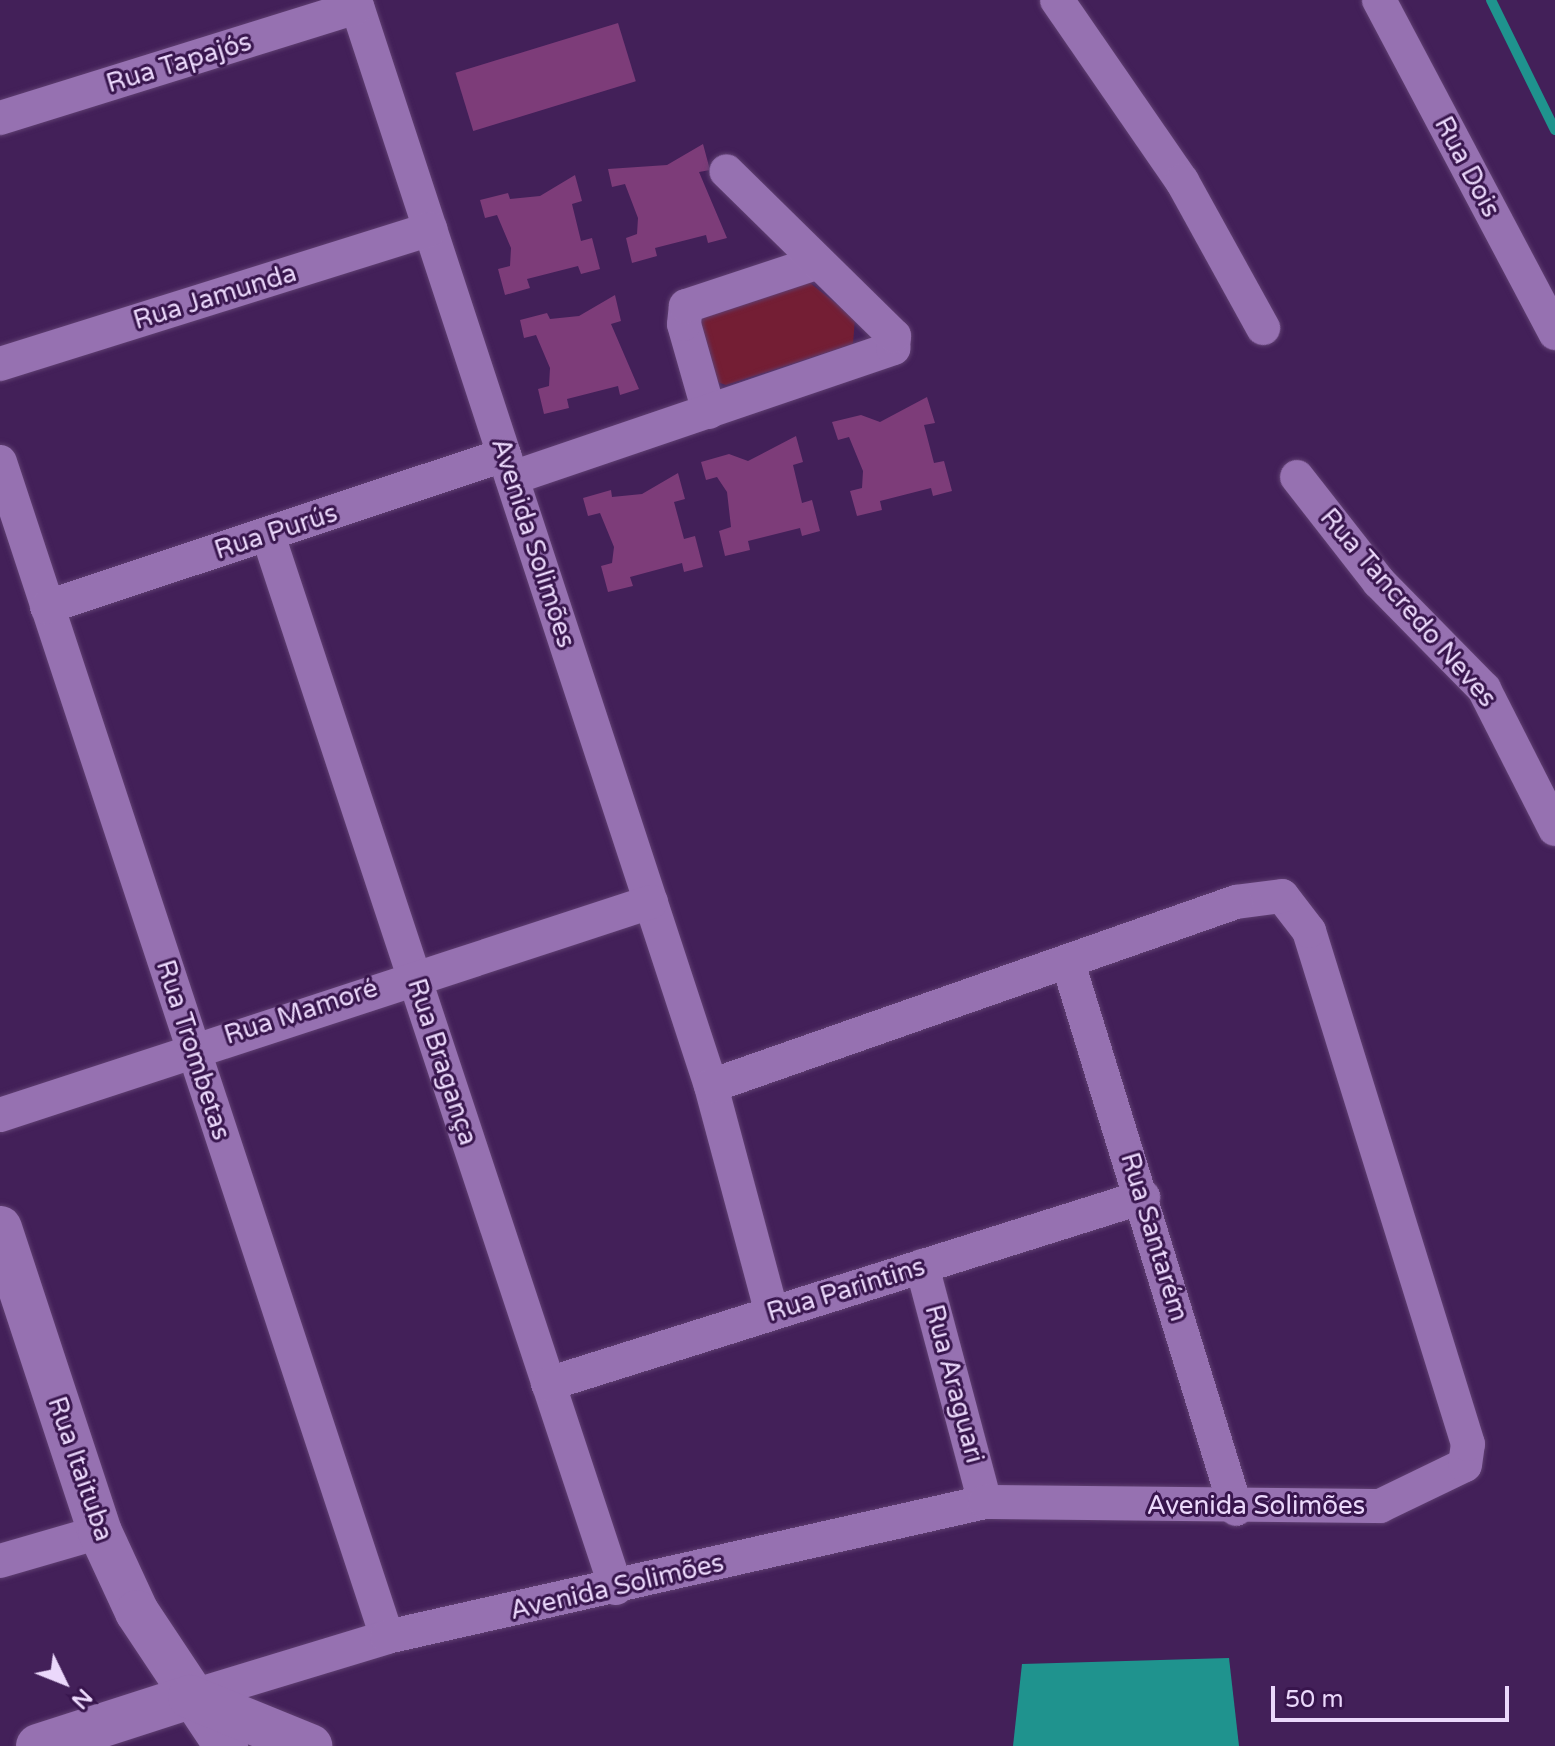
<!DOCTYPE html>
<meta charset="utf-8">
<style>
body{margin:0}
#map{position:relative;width:1555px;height:1746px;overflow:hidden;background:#432059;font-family:"Varela Round",sans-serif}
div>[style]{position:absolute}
.green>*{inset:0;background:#741e34}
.water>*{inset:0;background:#1f938e}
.stream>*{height:10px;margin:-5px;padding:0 5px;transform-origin:5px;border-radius:5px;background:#1f938e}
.building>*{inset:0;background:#7d3c79;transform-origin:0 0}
.roads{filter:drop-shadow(0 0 2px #5f3f71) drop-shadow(0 0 2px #5f3f71)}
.minor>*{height:34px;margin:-17px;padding:0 17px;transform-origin:17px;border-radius:17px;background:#9671b1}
.tertiary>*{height:44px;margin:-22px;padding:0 22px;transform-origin:22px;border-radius:22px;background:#9671b1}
.secondary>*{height:44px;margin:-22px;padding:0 22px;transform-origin:22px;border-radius:22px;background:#9671b1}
span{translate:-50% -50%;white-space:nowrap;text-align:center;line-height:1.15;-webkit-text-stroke:6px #38154d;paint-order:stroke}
.street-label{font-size:26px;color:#ebd8fb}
.north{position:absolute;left:24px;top:1642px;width:80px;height:80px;-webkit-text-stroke:6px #38154d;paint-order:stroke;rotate:133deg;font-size:22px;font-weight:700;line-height:32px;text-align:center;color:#ebd8fb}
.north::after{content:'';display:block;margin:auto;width:28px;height:36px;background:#ebd8fb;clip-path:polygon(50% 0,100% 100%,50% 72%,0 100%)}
.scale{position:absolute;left:1271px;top:1686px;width:238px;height:36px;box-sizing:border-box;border:4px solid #ebd8fb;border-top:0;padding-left:10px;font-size:24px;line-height:28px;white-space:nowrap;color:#ebd8fb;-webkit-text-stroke:6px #38154d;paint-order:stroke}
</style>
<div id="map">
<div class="green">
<i style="clip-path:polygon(806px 280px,855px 318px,853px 344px,726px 385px,717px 382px,697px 317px)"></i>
</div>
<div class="water">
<i style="clip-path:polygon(1229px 1658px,1239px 1746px,1013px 1746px,1022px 1664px)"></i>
</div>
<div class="stream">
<i style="left:1491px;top:0;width:145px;rotate:63.8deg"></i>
</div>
<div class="building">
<i style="left:618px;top:23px;width:61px;height:170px;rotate:73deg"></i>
<i style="clip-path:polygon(703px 144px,710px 170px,699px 172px,727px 238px,708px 243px,706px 235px,655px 248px,657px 256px,632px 263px,626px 238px,637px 234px,638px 218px,625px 184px,612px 187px,608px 169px,667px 165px)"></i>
<i style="clip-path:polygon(575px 175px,582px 201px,572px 204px,581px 241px,592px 238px,600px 269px,581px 274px,578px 266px,527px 279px,530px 288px,505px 295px,498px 269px,510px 266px,511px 248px,497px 215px,485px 218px,480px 200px,508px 193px,510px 199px,540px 196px)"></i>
<i style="clip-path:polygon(615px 295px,621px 321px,611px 324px,639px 389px,620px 395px,618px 386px,567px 399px,569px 408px,544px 414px,538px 389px,549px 386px,550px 368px,536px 335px,524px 338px,520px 320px,547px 313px,550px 319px,579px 316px)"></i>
<i style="clip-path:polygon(927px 397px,935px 423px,924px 425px,934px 463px,944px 461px,952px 491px,933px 496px,931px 488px,880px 501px,882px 510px,857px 516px,850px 491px,862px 488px,863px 471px,849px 437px,838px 440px,832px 422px,861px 415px,880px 422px)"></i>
<i style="clip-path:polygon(796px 436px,803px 462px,793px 465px,802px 503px,812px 500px,820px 531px,802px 536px,800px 528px,748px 541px,750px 550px,725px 556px,719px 531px,731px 527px,727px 492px,717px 477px,706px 480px,701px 462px,729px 454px,748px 461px)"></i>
<i style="clip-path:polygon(678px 473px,685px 499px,674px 502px,684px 539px,695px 536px,703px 567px,684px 572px,682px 563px,630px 577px,633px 586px,608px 592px,601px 566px,612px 563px,614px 547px,600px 513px,588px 516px,583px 498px,611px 490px,612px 497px,642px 494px)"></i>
</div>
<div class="roads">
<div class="minor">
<i style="left:355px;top:0;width:1143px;rotate:71.85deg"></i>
<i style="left:711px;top:1086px;width:235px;rotate:75deg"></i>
<i style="left:1057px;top:0;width:220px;rotate:55.4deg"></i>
<i style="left:1182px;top:181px;width:168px;rotate:61.1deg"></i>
<i style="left:1379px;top:0;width:377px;rotate:62.1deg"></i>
<i style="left:0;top:118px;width:374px;rotate:-17.3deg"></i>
<i style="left:0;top:364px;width:451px;rotate:-17.4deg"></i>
<i style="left:709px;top:412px;width:91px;rotate:-105.9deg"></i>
<i style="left:684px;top:324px;width:18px;rotate:-84deg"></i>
<i style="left:686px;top:306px;width:137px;rotate:-18.3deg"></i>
<i style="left:0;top:462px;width:1237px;rotate:71.77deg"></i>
<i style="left:1297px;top:477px;width:133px;rotate:52deg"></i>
<i style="left:1379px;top:582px;width:150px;rotate:45.5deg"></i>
<i style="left:1484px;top:689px;width:157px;rotate:63.1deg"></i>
<i style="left:512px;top:478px;width:403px;rotate:-18.8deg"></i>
<i style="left:893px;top:348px;width:12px;rotate:-85deg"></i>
<i style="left:894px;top:336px;width:235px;rotate:-135.5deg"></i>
<i style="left:268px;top:535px;width:1109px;rotate:71.71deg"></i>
<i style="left:47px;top:607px;width:482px;rotate:-18.4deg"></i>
<i style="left:1069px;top:966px;width:568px;rotate:72.9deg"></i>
<i style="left:0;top:1115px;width:685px;rotate:-18.12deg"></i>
<i style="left:922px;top:1266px;width:244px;rotate:75.1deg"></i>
<i style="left:548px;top:1384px;width:624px;rotate:-17.45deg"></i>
<i style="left:0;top:1561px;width:104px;rotate:-16.2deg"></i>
<i style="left:190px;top:1697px;width:206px;rotate:-16.9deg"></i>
<i style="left:387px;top:1637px;width:613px;rotate:-12.72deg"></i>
<i style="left:985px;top:1502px;width:395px;rotate:0.6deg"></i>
<i style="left:1380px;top:1506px;width:94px;rotate:-25.8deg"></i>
<i style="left:1465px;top:1465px;width:21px;rotate:-82deg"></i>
<i style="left:1468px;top:1444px;width:537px;rotate:-107.22deg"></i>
<i style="left:1309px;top:931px;width:44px;rotate:-127.6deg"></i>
<i style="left:1282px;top:896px;width:46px;rotate:172.6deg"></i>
<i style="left:1236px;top:902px;width:556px;rotate:160.69deg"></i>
</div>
<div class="tertiary">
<i style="left:0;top:1228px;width:320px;rotate:71.8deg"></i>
<i style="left:100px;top:1532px;width:88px;rotate:65.2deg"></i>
<i style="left:137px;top:1612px;width:161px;rotate:56.4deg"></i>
</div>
<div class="secondary">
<i style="left:38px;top:1746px;width:160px;rotate:-17.9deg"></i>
<i style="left:190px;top:1697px;width:130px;rotate:22.2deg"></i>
</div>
</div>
<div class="street-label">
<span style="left:179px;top:63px;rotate:-17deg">Rua Tapajós</span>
<span style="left:1467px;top:167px;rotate:62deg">Rua Dois</span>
<span style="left:215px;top:297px;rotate:-17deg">Rua Jamunda</span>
<span style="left:276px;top:532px;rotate:-18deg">Rua Purús</span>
<span style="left:533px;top:543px;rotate:72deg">Avenida Solimões</span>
<span style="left:1408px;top:608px;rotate:49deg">Rua Tancredo Neves</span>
<span style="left:301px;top:1012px;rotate:-18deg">Rua Mamoré</span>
<span style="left:193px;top:1050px;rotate:72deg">Rua Trombetas</span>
<span style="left:442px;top:1062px;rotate:72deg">Rua Bragança</span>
<span style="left:1154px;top:1237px;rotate:73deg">Rua Santarém</span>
<span style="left:846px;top:1290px;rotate:-17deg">Rua Parintins</span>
<span style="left:954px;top:1384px;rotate:75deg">Rua Araguari</span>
<span style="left:80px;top:1469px;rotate:71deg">Rua Itaituba</span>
<span style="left:1256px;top:1506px">Avenida Solimões</span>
<span style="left:617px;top:1587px;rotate:-13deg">Avenida Solimões</span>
</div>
<div class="north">N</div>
<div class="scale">50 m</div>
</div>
